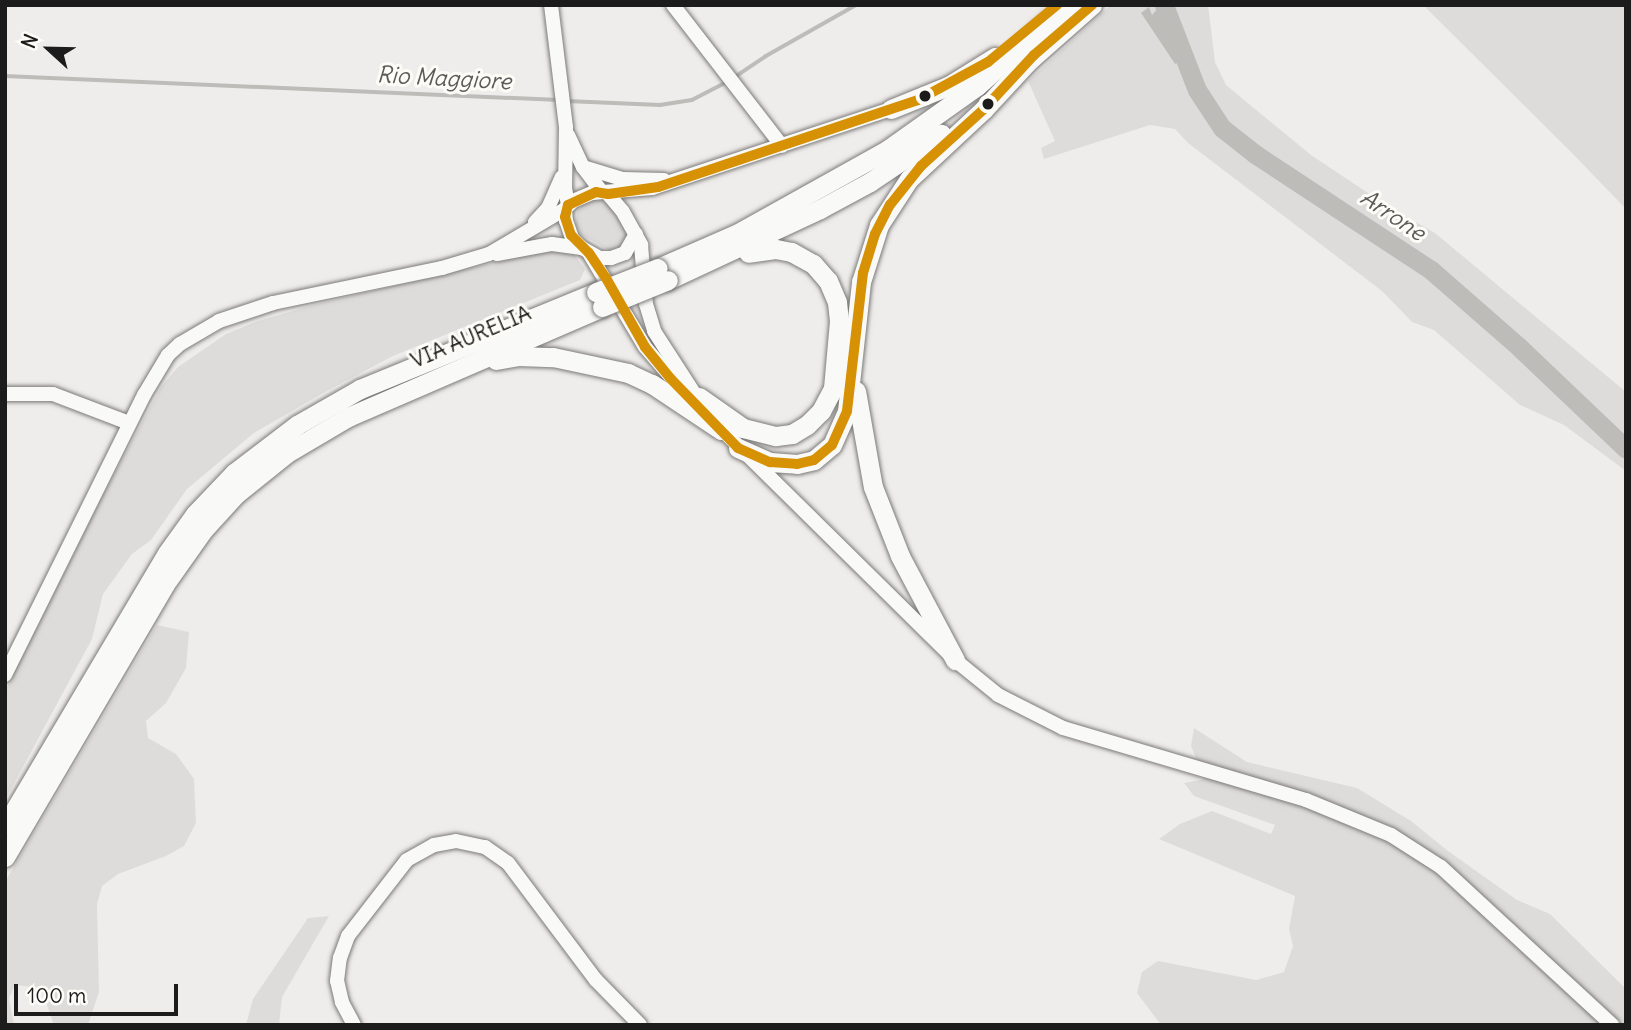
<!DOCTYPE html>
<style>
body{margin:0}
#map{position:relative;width:1631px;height:1030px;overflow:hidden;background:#efedeb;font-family:Delius,sans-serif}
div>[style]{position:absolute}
.green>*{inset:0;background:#dedcda}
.water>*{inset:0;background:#bdbcb9}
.stream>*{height:3.5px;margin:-1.75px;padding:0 1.75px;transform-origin:1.75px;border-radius:1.75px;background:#bdbcb9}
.river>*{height:19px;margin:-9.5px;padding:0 9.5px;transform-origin:9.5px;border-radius:9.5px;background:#bdbcb9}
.roads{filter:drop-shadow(0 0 2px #7b7a79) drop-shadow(0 0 2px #7b7a79)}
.minor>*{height:14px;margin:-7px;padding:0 7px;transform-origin:7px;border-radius:7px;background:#f9f9f7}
.highway>*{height:19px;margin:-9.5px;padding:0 9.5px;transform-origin:9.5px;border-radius:9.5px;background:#f9f9f7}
.bridges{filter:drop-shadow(0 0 2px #7b7a79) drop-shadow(0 0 2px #7b7a79)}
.highway-bridge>*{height:19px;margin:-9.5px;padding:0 9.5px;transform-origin:9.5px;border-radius:9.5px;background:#f9f9f7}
.bus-1>*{height:10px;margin:-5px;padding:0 5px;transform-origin:5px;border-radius:5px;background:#d69104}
.dots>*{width:19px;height:19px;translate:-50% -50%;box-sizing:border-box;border:4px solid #fdfcf7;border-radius:50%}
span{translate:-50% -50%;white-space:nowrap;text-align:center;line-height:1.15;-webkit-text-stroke:6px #fdfcf7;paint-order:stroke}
.street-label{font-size:21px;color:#1c1c1c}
.water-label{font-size:23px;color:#5b5b59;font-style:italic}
.frame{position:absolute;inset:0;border:7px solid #1c1c1c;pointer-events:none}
.north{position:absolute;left:14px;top:14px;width:70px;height:70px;-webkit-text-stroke:5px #fdfcf7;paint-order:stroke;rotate:292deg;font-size:19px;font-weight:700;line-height:28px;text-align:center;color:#1c1c1c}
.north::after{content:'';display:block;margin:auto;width:24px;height:32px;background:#1c1c1c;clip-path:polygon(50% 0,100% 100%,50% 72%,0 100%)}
.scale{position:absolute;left:14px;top:984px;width:164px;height:32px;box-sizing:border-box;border:4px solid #1c1c1c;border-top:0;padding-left:9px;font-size:21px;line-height:24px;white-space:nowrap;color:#1c1c1c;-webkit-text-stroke:5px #fdfcf7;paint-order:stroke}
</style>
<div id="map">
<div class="green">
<i style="clip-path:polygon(1111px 5px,1161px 5px,1152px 16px,1141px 13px,1175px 64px,1187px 57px,1171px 5px,1208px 5px,1215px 62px,1226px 85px,1311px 155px,1386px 205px,1435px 233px,1626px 392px,1626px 471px,1564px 425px,1520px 405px,1434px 330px,1412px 322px,1382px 291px,1188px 143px,1175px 129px,1150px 125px,1044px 159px,1041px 148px,1055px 141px,1028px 81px)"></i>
<i style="clip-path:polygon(1423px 5px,1626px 5px,1626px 209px,1572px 153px)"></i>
<i style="clip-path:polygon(600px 199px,610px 206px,629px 231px,621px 247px,610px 251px,581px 234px,576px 225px,577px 213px,582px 204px)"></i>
<i style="clip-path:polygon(548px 250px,571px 251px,585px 269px,580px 280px,393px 356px,323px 393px,254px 433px,187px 489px,151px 540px,132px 554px,103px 594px,92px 639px,5px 800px,5px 691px,102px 497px,161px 387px,178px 367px,226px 334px,258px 321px,313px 305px)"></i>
<i style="clip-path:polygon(157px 625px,189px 632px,186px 668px,166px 703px,146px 721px,148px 738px,176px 754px,194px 779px,196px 823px,184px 846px,166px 856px,118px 874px,102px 886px,97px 904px,99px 992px,88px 1025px,54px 1025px,41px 988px,15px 985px,9px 998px,14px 1025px,5px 1025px,5px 882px)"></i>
<i style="clip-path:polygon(1194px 728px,1247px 762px,1357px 788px,1411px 821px,1448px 851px,1517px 900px,1550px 914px,1626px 989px,1626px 1025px,1161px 1025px,1137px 993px,1142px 972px,1158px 961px,1256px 980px,1284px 972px,1293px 946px,1289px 929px,1295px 896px,1159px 839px,1180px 824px,1212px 811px,1271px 834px,1275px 825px,1194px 796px,1184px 783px,1205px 779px,1191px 746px)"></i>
<i style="clip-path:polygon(329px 916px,282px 997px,279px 1025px,246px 1025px,253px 999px,308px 918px)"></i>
</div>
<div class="water">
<i style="clip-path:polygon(1161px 5px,1171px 5px,1187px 58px,1175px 64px,1141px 13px,1149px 7px,1152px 15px)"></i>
</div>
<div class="stream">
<i style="left:5px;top:76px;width:555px;rotate:2.48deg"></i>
<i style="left:735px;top:77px;width:37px;rotate:-34deg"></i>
<i style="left:766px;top:56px;width:103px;rotate:-29.5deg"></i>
<i style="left:567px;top:101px;width:93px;rotate:2.5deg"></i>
<i style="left:660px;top:105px;width:32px;rotate:-9deg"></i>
<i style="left:692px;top:100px;width:42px;rotate:-27.2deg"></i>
</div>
<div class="river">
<i style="left:1164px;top:5px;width:91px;rotate:68.8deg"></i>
<i style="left:1197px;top:90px;width:45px;rotate:56.7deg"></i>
<i style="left:1222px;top:128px;width:42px;rotate:38.2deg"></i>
<i style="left:1255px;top:154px;width:211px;rotate:33.4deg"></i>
<i style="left:1431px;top:270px;width:118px;rotate:41.2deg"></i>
<i style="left:1520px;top:348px;width:146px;rotate:43.6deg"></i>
</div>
<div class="roads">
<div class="minor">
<i style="left:551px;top:5px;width:123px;rotate:83deg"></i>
<i style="left:566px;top:127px;width:61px;rotate:90.9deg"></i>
<i style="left:565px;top:188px;width:17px;rotate:80deg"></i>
<i style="left:673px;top:5px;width:178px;rotate:52.3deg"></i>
<i style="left:568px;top:135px;width:35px;rotate:65deg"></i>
<i style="left:583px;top:167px;width:31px;rotate:53deg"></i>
<i style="left:583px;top:167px;width:41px;rotate:17.1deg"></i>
<i style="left:622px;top:179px;width:42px;rotate:1.4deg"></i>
<i style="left:608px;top:194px;width:23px;rotate:50deg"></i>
<i style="left:623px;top:212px;width:38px;rotate:61deg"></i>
<i style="left:641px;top:245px;width:59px;rotate:85.2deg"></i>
<i style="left:646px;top:304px;width:28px;rotate:73deg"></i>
<i style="left:654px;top:331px;width:87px;rotate:57.2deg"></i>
<i style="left:535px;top:222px;width:19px;rotate:-47deg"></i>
<i style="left:548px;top:208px;width:34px;rotate:-66deg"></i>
<i style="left:636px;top:234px;width:22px;rotate:120deg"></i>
<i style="left:625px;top:253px;width:15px;rotate:160deg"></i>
<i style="left:611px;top:258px;width:11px;rotate:180deg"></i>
<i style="left:600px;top:258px;width:21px;rotate:-151deg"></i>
<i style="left:582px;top:248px;width:14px;rotate:-135deg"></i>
<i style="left:572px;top:238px;width:18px;rotate:-109deg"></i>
<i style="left:566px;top:221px;width:12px;rotate:-95deg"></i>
<i style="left:565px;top:209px;width:11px;rotate:-45deg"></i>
<i style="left:573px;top:201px;width:21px;rotate:-23deg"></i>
<i style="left:592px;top:193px;width:60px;rotate:-4.8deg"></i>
<i style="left:652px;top:188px;width:252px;rotate:-18.3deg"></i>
<i style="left:589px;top:253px;width:109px;rotate:59.2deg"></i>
<i style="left:645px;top:347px;width:78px;rotate:49.2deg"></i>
<i style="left:497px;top:254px;width:56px;rotate:-10.3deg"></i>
<i style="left:552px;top:244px;width:30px;rotate:8deg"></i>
<i style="left:5px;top:394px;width:48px"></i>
<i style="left:53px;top:394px;width:81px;rotate:20.9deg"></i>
<i style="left:716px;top:424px;width:336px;rotate:44.6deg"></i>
<i style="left:955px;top:660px;width:55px;rotate:39.1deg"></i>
<i style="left:998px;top:695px;width:73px;rotate:26.9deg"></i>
<i style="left:1063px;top:728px;width:253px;rotate:16.5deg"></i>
<i style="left:1306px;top:800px;width:92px;rotate:22.4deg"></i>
<i style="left:1391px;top:835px;width:59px;rotate:32.6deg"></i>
<i style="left:1441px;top:867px;width:233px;rotate:42.7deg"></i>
<i style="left:5px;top:675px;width:313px;rotate:-63.6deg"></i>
<i style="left:144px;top:395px;width:47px;rotate:-59deg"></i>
<i style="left:168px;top:355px;width:16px;rotate:-43deg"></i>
<i style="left:180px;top:344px;width:45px;rotate:-30.5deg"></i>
<i style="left:219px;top:321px;width:57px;rotate:-18.4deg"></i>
<i style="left:273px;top:303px;width:173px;rotate:-11.7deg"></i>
<i style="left:442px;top:268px;width:49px;rotate:-16.6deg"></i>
<i style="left:489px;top:254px;width:88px;rotate:-30.6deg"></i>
<i style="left:354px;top:1025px;width:26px;rotate:-118deg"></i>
<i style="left:342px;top:1002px;width:22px;rotate:-103deg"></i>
<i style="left:337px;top:981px;width:23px;rotate:-83deg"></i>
<i style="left:340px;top:958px;width:23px;rotate:-70deg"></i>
<i style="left:348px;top:936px;width:96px;rotate:-52.2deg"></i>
<i style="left:407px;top:860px;width:31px;rotate:-29deg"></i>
<i style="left:434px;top:845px;width:22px;rotate:-10deg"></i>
<i style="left:456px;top:841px;width:30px;rotate:12deg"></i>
<i style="left:485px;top:847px;width:28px;rotate:35deg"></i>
<i style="left:508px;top:863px;width:146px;rotate:53.1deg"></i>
<i style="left:596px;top:980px;width:63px;rotate:45.6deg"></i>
</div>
<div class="highway">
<i style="left:1026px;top:63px;width:88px;rotate:-41.3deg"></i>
<i style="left:891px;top:109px;width:61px;rotate:-22deg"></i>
<i style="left:948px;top:86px;width:55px;rotate:-31.7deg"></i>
<i style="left:658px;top:268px;width:87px;rotate:-23.6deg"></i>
<i style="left:738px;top:233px;width:171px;rotate:-29.1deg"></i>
<i style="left:887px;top:150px;width:110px;rotate:-35.4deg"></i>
<i style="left:977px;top:86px;width:121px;rotate:-42deg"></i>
<i style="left:668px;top:280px;width:168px;rotate:-25deg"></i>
<i style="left:820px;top:209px;width:57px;rotate:-28.4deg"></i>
<i style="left:870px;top:182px;width:86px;rotate:-34.1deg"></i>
<i style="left:496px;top:360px;width:22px;rotate:-10deg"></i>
<i style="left:518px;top:356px;width:35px;rotate:2deg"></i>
<i style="left:553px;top:357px;width:77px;rotate:12deg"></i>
<i style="left:628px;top:373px;width:26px;rotate:25deg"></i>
<i style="left:652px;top:384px;width:83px;rotate:33.7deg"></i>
<i style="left:856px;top:391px;width:97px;rotate:80deg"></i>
<i style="left:873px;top:487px;width:74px;rotate:68.6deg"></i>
<i style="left:900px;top:556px;width:118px;rotate:62.1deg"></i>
<i style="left:699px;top:397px;width:54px;rotate:35.2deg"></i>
<i style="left:743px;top:428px;width:34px;rotate:14deg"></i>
<i style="left:776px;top:436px;width:16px;rotate:-7deg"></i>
<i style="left:792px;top:434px;width:17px;rotate:-31deg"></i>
<i style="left:807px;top:425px;width:20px;rotate:-45deg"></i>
<i style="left:821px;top:411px;width:26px;rotate:-62deg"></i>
<i style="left:833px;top:388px;width:67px;rotate:-84.9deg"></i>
<i style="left:839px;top:321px;width:19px;rotate:-96deg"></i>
<i style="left:837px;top:302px;width:23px;rotate:-113deg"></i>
<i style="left:828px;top:281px;width:23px;rotate:-131deg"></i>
<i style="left:813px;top:264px;width:25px;rotate:-151deg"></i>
<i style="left:791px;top:252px;width:16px;rotate:-169deg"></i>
<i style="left:775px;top:249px;width:27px;rotate:172deg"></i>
<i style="left:738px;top:448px;width:35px;rotate:24deg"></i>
<i style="left:770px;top:462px;width:27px;rotate:4deg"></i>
<i style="left:797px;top:464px;width:17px;rotate:-13deg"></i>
<i style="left:814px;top:460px;width:23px;rotate:-40deg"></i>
<i style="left:832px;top:445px;width:37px;rotate:-66deg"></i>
<i style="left:847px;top:411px;width:130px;rotate:-83.8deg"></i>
<i style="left:861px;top:282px;width:60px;rotate:-72.5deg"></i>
<i style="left:879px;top:225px;width:55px;rotate:-56.9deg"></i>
<i style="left:909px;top:179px;width:103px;rotate:-43deg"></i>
<i style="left:984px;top:109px;width:74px;rotate:-47.2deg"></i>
<i style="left:5px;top:826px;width:317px;rotate:-59.3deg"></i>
<i style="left:167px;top:553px;width:48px;rotate:-54.3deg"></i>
<i style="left:195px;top:514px;width:57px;rotate:-46.4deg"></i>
<i style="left:234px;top:473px;width:79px;rotate:-37.3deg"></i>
<i style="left:297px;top:425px;width:73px;rotate:-29.7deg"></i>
<i style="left:360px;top:389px;width:255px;rotate:-22.3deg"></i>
<i style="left:5px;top:857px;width:316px;rotate:-59.6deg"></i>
<i style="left:165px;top:584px;width:67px;rotate:-54.7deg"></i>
<i style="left:204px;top:529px;width:47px;rotate:-47.6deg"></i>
<i style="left:236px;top:494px;width:65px;rotate:-38.8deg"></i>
<i style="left:287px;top:453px;width:71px;rotate:-30.5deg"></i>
<i style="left:348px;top:417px;width:277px;rotate:-23.4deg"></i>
</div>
</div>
<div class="bridges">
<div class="highway-bridge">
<i style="left:596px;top:292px;width:66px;rotate:-21.2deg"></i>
<i style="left:602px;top:307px;width:71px;rotate:-22.2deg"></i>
</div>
</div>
<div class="bus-1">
<i style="left:1057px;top:5px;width:89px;rotate:140.4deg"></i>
<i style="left:988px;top:62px;width:80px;rotate:151.5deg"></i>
<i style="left:918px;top:100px;width:274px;rotate:161.5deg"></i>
<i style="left:658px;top:187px;width:50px;rotate:172deg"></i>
<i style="left:608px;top:194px;width:12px;rotate:-171deg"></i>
<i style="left:596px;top:192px;width:31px;rotate:155deg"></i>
<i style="left:568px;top:205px;width:12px;rotate:104deg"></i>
<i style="left:565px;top:217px;width:19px;rotate:72deg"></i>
<i style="left:571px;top:235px;width:25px;rotate:45deg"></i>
<i style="left:589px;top:253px;width:30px;rotate:56deg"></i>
<i style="left:606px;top:278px;width:79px;rotate:60.5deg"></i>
<i style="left:645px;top:347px;width:40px;rotate:51deg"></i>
<i style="left:670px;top:378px;width:98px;rotate:45.8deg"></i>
<i style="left:738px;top:448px;width:35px;rotate:24deg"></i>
<i style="left:770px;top:462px;width:27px;rotate:4deg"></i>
<i style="left:797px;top:464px;width:17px;rotate:-13deg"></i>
<i style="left:814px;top:460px;width:23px;rotate:-40deg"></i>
<i style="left:832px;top:445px;width:37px;rotate:-66deg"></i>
<i style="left:847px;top:411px;width:139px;rotate:-83.4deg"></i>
<i style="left:863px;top:273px;width:41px;rotate:-72.9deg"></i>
<i style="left:875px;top:234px;width:33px;rotate:-63deg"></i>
<i style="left:890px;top:205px;width:50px;rotate:-51.5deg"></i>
<i style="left:921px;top:166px;width:85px;rotate:-42.1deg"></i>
<i style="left:984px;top:109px;width:74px;rotate:-47.2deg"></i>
<i style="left:1034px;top:55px;width:77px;rotate:-40.8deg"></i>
</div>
<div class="dots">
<i style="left:925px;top:96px;background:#1c1c1c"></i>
<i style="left:988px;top:104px;background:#1c1c1c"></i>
</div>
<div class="street-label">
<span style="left:471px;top:337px;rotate:-23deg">VIA AURELIA</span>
</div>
<div class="water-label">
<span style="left:444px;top:78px;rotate:3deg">Rio Maggiore</span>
<span style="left:1393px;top:215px;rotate:34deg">Arrone</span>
</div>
<div class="frame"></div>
<div class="north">N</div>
<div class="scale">100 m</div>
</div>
